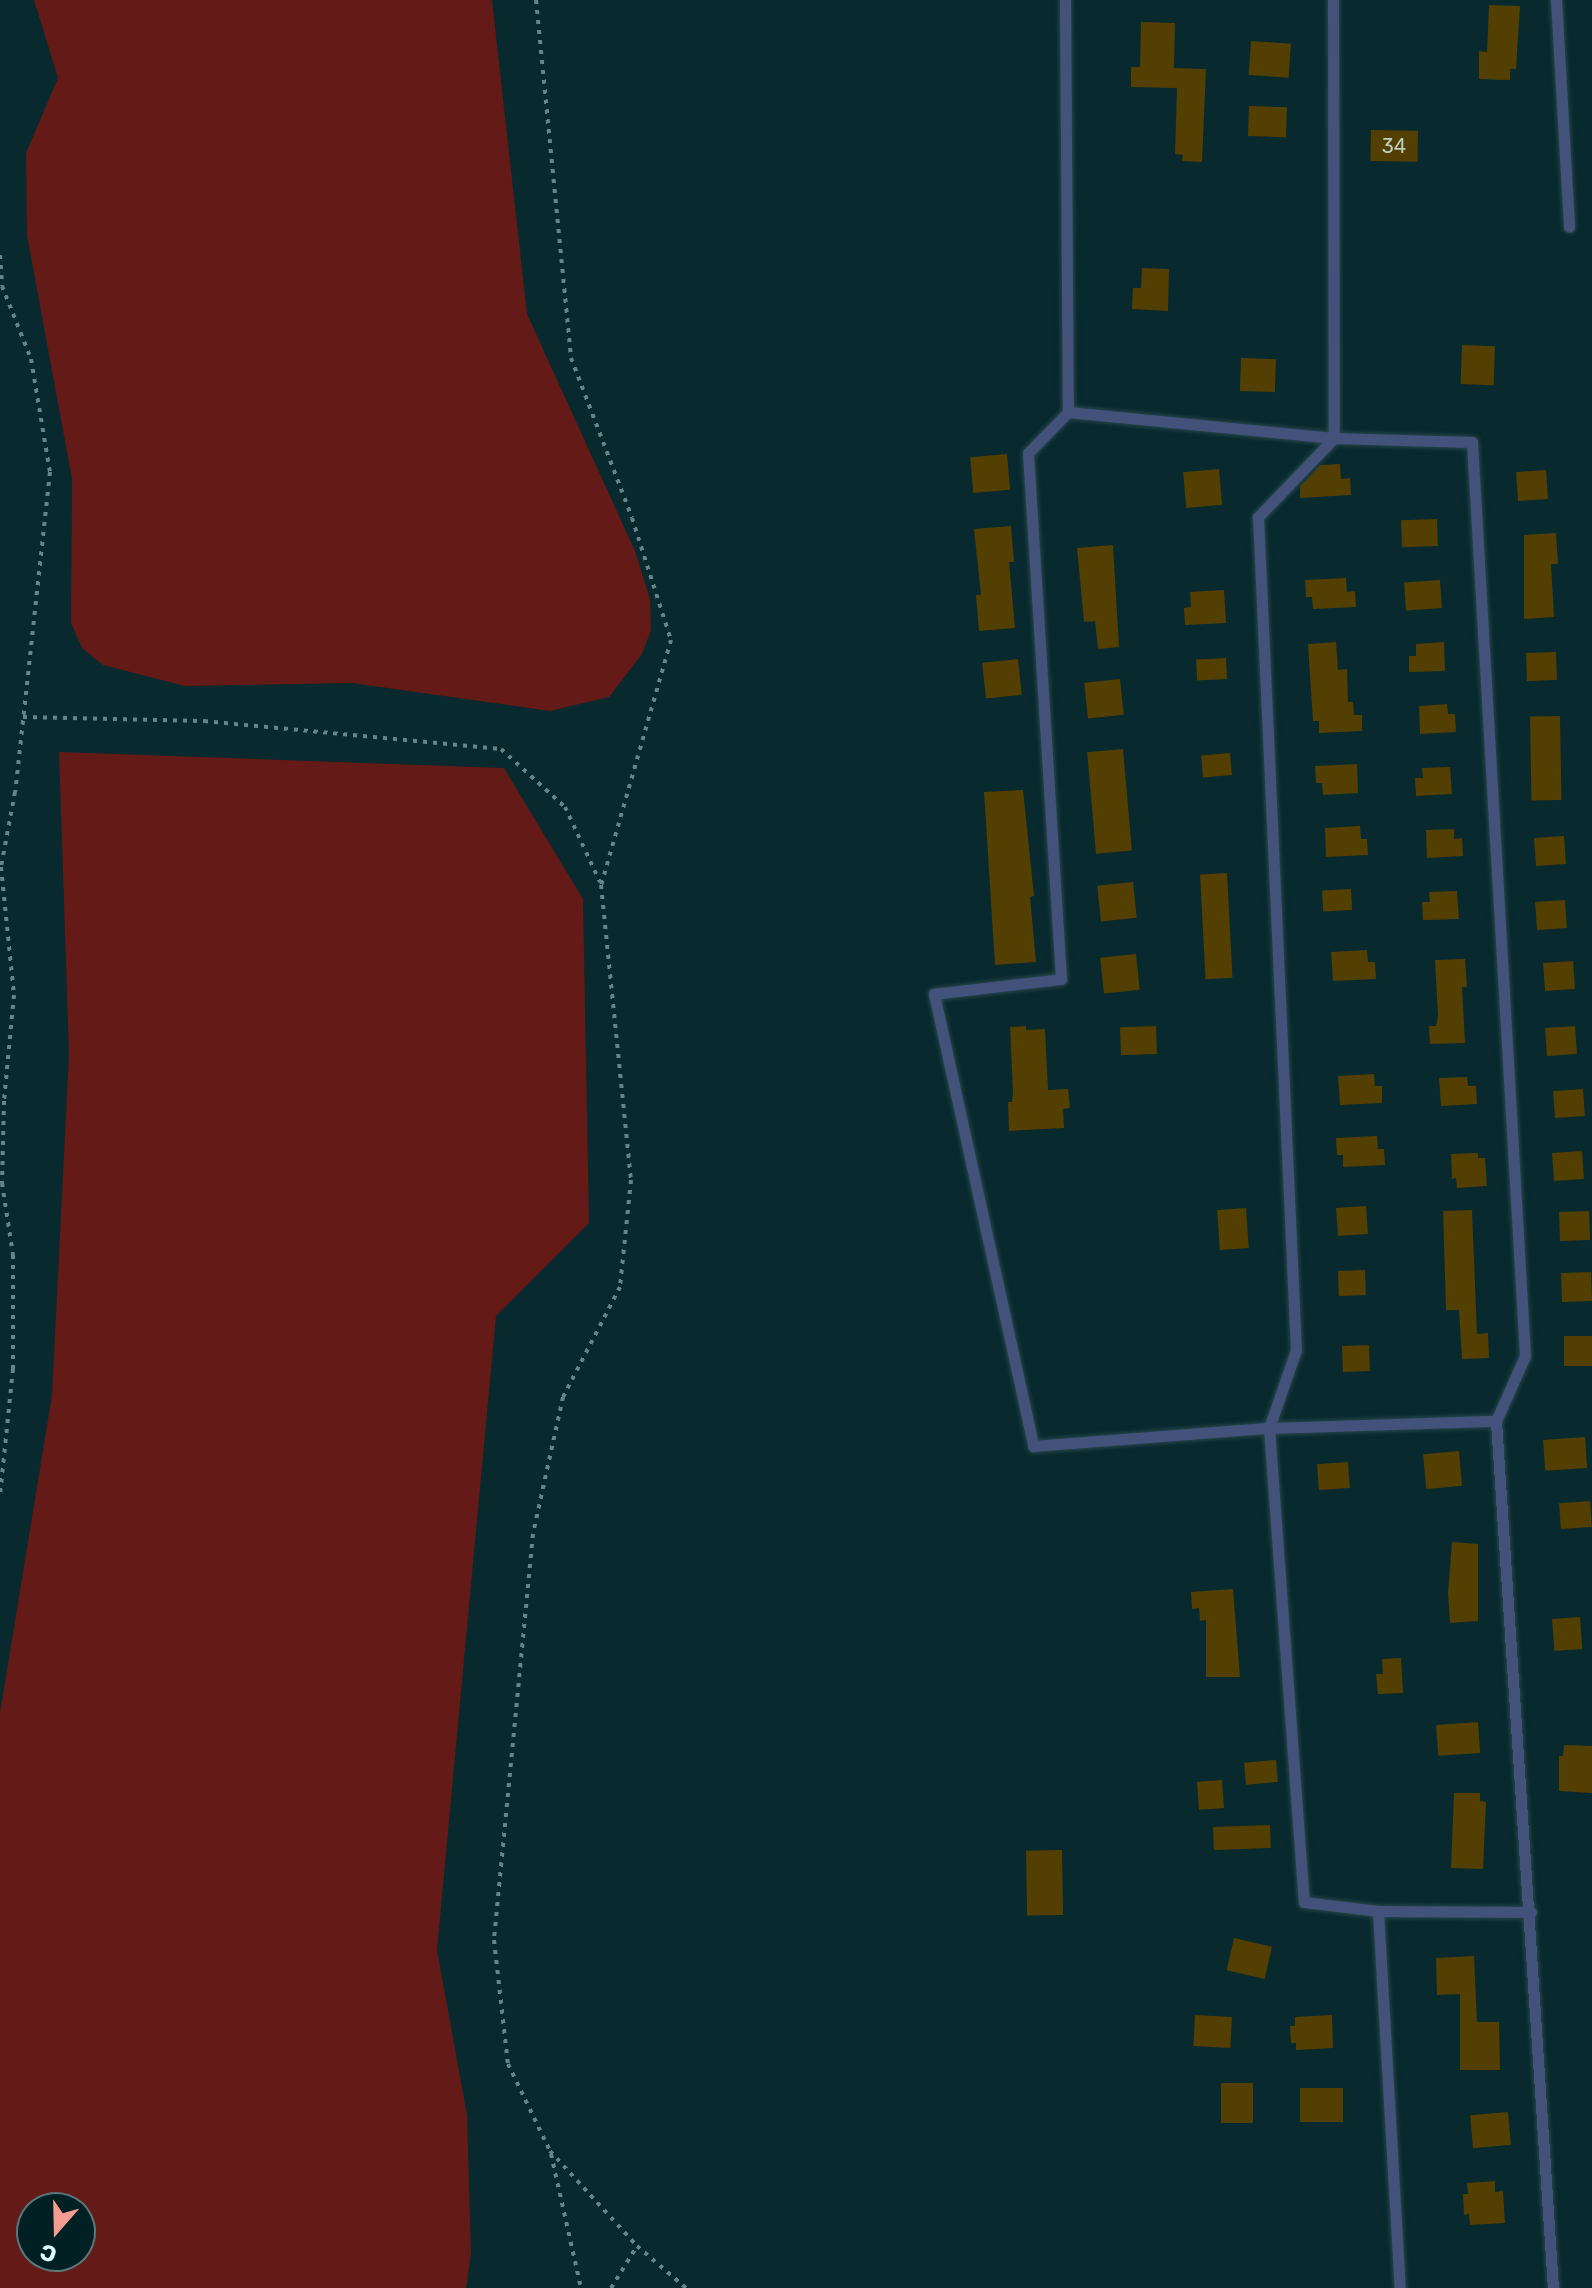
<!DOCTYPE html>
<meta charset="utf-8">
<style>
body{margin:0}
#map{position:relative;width:1592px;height:2288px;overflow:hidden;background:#08292e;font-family:Rubik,sans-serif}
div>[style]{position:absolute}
.green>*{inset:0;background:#641a16}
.building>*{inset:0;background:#533f02;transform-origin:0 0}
.path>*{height:4px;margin-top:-2px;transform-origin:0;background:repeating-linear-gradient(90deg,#668589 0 4px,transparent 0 10px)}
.roads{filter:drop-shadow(0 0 2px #26464b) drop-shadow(0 0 2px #26464b)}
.service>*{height:11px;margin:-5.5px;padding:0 5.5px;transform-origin:5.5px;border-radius:5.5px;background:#43527a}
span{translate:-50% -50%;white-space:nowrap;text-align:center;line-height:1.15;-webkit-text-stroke:6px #002024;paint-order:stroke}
.number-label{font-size:20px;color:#bdccc0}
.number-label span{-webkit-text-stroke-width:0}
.north{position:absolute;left:16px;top:2192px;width:80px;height:80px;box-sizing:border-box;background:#002024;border:2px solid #5a787c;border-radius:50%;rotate:200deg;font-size:22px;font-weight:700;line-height:32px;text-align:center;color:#e0fbff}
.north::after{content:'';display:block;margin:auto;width:28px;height:36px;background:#f59c91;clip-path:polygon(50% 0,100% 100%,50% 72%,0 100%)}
</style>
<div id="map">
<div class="green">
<i style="clip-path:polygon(34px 0,492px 0,527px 314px,635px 551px,650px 599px,651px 630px,642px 654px,609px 697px,550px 711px,352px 683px,185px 686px,103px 665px,82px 648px,71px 623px,72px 479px,27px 235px,26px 153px,58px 78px)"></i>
<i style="clip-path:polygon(evenodd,59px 752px,504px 768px,583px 899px,589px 1223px,496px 1316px,437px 1950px,467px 2115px,471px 2254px,466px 2288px,0 2288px,0 1713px,52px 1395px,69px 1054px,59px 752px,80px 2208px,80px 2256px,32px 2256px,32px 2208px,80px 2208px)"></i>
</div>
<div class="building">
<i style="clip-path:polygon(1489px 5px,1520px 6px,1516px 69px,1510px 69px,1510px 80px,1479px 79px,1479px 51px,1487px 52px)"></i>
<i style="clip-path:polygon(1141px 22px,1175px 23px,1174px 68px,1206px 69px,1202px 162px,1182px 161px,1183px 155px,1175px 154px,1177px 88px,1131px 87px,1131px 67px,1140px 67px)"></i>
<i style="left:1251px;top:41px;width:40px;height:34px;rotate:4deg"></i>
<i style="left:1249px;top:106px;width:38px;height:30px;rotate:2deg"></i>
<i style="left:1371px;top:130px;width:47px;height:31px;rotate:1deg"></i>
<i style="clip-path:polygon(1142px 268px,1169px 269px,1168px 311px,1132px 309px,1133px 288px,1141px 288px)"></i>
<i style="left:1462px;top:345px;width:33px;height:39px;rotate:2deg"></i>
<i style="left:1241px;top:358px;width:35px;height:33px;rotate:2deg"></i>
<i style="left:1007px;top:454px;width:36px;height:37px;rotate:85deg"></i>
<i style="clip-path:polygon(1340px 464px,1341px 479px,1350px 478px,1351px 495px,1300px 498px,1300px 486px,1320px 465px)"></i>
<i style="left:1219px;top:469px;width:36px;height:36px;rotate:85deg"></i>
<i style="left:1546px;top:470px;width:29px;height:30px;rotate:86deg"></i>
<i style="left:1437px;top:519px;width:27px;height:36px;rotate:88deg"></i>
<i style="clip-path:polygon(1011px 526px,1014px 562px,1009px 562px,1015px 628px,979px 631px,976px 595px,981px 595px,974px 529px)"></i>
<i style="clip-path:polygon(1556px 533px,1558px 564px,1551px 564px,1554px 617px,1524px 619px,1524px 535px)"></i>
<i style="clip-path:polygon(1113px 545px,1119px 647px,1098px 649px,1095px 621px,1084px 622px,1077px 548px)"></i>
<i style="clip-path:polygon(1346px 578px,1347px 592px,1355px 591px,1356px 607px,1313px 609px,1312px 597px,1306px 597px,1305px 580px)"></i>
<i style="left:1440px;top:580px;width:28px;height:36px;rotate:86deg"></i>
<i style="clip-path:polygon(1224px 590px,1226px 623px,1185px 625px,1184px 608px,1191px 607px,1190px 592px)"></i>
<i style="clip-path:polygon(1336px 642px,1338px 670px,1347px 669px,1348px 702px,1353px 702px,1354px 715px,1362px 715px,1362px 731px,1319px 733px,1319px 721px,1313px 721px,1308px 644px)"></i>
<i style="clip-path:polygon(1444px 642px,1445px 671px,1409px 672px,1409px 656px,1416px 656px,1416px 644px)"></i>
<i style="left:1556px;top:652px;width:28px;height:30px;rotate:88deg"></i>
<i style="left:1226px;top:658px;width:21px;height:30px;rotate:87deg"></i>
<i style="left:1018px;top:659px;width:36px;height:36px;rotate:84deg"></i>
<i style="left:1120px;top:679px;width:36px;height:36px;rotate:84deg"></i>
<i style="clip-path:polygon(1447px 704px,1448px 714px,1455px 714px,1456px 732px,1420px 734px,1419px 706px)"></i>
<i style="left:1560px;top:716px;width:84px;height:30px;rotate:89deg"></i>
<i style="left:1123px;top:749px;width:102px;height:36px;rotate:85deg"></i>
<i style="left:1230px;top:753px;width:22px;height:29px;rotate:85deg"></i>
<i style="clip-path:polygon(1357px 764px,1358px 793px,1323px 795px,1322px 783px,1316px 783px,1315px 766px)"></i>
<i style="clip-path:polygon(1450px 767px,1452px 794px,1416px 796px,1415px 778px,1423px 778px,1422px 768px)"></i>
<i style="clip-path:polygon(1023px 790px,1034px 896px,1030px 897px,1036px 962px,995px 965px,984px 792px)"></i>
<i style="clip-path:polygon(1360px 826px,1361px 839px,1367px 839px,1368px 855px,1326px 857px,1325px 828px)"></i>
<i style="clip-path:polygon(1454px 829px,1454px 839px,1462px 838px,1463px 856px,1427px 858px,1426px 830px)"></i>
<i style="left:1564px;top:836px;width:28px;height:30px;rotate:86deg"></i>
<i style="left:1227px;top:873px;width:105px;height:27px;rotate:87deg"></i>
<i style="left:1133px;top:882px;width:36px;height:36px;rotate:84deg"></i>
<i style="left:1351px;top:889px;width:21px;height:29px;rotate:87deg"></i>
<i style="clip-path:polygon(1457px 891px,1459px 919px,1423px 920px,1422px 902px,1430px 902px,1429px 892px)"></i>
<i style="left:1565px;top:900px;width:28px;height:30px;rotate:86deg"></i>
<i style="clip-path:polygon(1367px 950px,1368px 962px,1375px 962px,1376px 979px,1333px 981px,1331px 952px)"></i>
<i style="left:1136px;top:954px;width:36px;height:36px;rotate:84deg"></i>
<i style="clip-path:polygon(1465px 959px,1467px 987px,1462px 987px,1465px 1043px,1430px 1044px,1429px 1026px,1436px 1026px,1438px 1016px,1435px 960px)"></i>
<i style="left:1573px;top:961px;width:28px;height:30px;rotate:86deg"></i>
<i style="clip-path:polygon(1026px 1026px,1026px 1030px,1045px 1029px,1048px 1090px,1068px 1089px,1070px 1108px,1063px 1109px,1064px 1128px,1009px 1131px,1008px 1102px,1012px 1102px,1013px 1092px,1010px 1027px)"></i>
<i style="left:1156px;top:1026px;width:28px;height:36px;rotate:88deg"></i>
<i style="left:1575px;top:1026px;width:28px;height:30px;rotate:86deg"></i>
<i style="clip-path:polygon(1374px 1074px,1375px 1086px,1382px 1086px,1382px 1103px,1340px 1105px,1338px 1076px)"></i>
<i style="clip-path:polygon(1467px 1077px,1468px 1086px,1476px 1086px,1477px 1104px,1441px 1106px,1439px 1078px)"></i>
<i style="left:1583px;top:1089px;width:27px;height:30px;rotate:86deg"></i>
<i style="clip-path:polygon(1377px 1136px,1378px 1149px,1384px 1149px,1385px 1165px,1343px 1167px,1343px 1155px,1337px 1155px,1336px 1138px)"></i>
<i style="left:1582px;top:1151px;width:28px;height:30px;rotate:86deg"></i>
<i style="clip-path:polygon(1478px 1153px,1478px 1158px,1485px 1158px,1487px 1186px,1457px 1188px,1456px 1178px,1452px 1179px,1451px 1154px)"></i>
<i style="left:1366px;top:1206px;width:28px;height:30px;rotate:86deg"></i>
<i style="left:1246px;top:1208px;width:40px;height:29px;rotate:86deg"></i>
<i style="clip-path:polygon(1472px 1210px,1477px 1334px,1488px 1333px,1489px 1358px,1462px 1359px,1459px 1310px,1446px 1310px,1443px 1211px)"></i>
<i style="left:1589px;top:1211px;width:29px;height:30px;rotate:88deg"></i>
<i style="left:1365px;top:1270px;width:25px;height:27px;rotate:88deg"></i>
<i style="left:1591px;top:1272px;width:29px;height:30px;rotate:88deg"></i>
<i style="left:1592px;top:1336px;width:30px;height:28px;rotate:90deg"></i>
<i style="left:1369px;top:1345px;width:26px;height:27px;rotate:88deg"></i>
<i style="left:1585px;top:1437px;width:31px;height:42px;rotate:86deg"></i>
<i style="left:1459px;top:1451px;width:35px;height:36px;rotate:85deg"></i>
<i style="left:1348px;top:1462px;width:26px;height:31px;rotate:86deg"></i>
<i style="left:1590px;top:1501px;width:26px;height:31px;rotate:86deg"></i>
<i style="clip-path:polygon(1452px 1542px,1478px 1544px,1478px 1621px,1450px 1623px,1448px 1593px)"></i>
<i style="clip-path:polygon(1233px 1589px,1240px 1677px,1206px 1677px,1206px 1620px,1200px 1621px,1199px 1608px,1192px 1609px,1191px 1592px)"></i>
<i style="left:1580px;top:1617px;width:32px;height:28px;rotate:86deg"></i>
<i style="clip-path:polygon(1401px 1658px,1403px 1693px,1378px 1694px,1376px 1674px,1383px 1674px,1382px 1659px)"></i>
<i style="left:1478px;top:1722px;width:31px;height:42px;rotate:86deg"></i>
<i style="clip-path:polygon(1564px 1745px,1592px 1746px,1592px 1793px,1559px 1791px,1559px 1756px,1563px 1756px)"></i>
<i style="left:1276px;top:1760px;width:22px;height:32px;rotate:85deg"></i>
<i style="left:1222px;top:1780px;width:28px;height:25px;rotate:86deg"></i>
<i style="clip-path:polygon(1454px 1793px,1480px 1793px,1480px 1801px,1486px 1802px,1483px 1869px,1451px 1868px)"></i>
<i style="left:1270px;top:1825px;width:23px;height:57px;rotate:88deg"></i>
<i style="left:1062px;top:1850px;width:65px;height:36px;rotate:89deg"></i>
<i style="left:1234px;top:1938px;width:39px;height:33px;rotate:13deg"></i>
<i style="clip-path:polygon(1474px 1956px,1477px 2022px,1499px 2022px,1500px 2070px,1460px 2070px,1460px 1994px,1437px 1995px,1436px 1958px)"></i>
<i style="left:1195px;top:2015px;width:37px;height:31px;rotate:3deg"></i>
<i style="clip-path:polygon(1332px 2015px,1333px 2048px,1296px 2050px,1296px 2043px,1291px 2043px,1290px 2026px,1295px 2026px,1295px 2017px)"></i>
<i style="left:1221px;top:2083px;width:32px;height:40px"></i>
<i style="left:1300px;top:2088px;width:43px;height:34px"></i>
<i style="left:1508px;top:2112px;width:33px;height:38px;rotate:85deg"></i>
<i style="clip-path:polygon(1495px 2181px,1495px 2192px,1503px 2191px,1505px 2223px,1470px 2225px,1469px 2214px,1464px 2215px,1463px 2194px,1468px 2194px,1467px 2183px)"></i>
</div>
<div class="path">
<i style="left:536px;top:0;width:360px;rotate:84.4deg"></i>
<i style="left:571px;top:358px;width:171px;rotate:69.1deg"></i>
<i style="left:632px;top:518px;width:128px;rotate:72.3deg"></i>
<i style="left:671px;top:640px;width:255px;rotate:105.9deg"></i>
<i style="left:601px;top:885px;width:297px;rotate:84.2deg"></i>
<i style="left:631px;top:1180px;width:108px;rotate:95.9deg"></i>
<i style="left:620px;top:1287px;width:124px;rotate:117.4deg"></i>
<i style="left:563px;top:1397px;width:140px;rotate:102.4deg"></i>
<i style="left:533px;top:1534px;width:408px;rotate:95.5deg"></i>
<i style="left:494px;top:1940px;width:125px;rotate:83.6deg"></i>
<i style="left:508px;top:2064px;width:97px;rotate:64.2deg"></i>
<i style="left:550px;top:2151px;width:129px;rotate:47.5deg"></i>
<i style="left:637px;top:2246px;width:65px;rotate:40.6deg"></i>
<i style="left:0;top:255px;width:31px;rotate:86deg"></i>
<i style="left:2px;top:286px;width:79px;rotate:68.3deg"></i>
<i style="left:31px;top:359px;width:115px;rotate:80.5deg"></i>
<i style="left:50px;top:472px;width:322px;rotate:96.2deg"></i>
<i style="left:15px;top:792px;width:76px;rotate:100.6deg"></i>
<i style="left:1px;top:867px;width:129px;rotate:84.2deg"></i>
<i style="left:14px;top:995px;width:106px;rotate:95.4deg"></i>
<i style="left:4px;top:1101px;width:82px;rotate:91.4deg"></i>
<i style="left:2px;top:1183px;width:73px;rotate:81.3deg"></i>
<i style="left:13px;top:1255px;width:114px;rotate:90deg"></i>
<i style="left:13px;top:1369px;width:126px;rotate:95.9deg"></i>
<i style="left:23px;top:717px;width:181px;rotate:1.3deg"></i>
<i style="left:204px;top:721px;width:298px;rotate:5.4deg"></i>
<i style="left:501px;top:749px;width:86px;rotate:42.2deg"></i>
<i style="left:565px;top:807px;width:83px;rotate:65deg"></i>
<i style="left:551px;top:2154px;width:137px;rotate:77.4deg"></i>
<i style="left:611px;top:2288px;width:49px;rotate:-58.2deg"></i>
</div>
<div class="roads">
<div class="service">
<i style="left:1065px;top:0;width:412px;rotate:89.6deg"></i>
<i style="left:1068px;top:412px;width:57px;rotate:134.3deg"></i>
<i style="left:1028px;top:453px;width:527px;rotate:86.41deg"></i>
<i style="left:1061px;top:979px;width:128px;rotate:173.3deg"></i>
<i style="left:934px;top:994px;width:463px;rotate:77.6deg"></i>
<i style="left:1033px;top:1446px;width:237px;rotate:-4.4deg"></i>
<i style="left:1269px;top:1428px;width:227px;rotate:-1.8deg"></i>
<i style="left:1333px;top:0;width:438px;rotate:89.9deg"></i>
<i style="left:1334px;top:438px;width:138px;rotate:1.7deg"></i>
<i style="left:1472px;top:442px;width:916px;rotate:86.68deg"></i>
<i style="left:1525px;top:1356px;width:71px;rotate:114deg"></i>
<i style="left:1496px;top:1421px;width:869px;rotate:86.24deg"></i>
<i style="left:1556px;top:0;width:227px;rotate:86.7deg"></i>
<i style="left:1068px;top:412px;width:267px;rotate:5.6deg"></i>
<i style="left:1334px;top:438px;width:110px;rotate:133.9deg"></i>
<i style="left:1258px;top:517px;width:834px;rotate:87.39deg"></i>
<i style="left:1296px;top:1350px;width:83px;rotate:109.1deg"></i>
<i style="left:1269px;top:1428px;width:475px;rotate:85.8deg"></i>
<i style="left:1304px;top:1902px;width:75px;rotate:6.9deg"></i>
<i style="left:1378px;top:1911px;width:153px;rotate:0.4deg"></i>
<i style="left:1378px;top:1911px;width:378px;rotate:86.7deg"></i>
</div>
</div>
<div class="number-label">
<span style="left:1394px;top:146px">34</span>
</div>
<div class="north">С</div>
</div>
